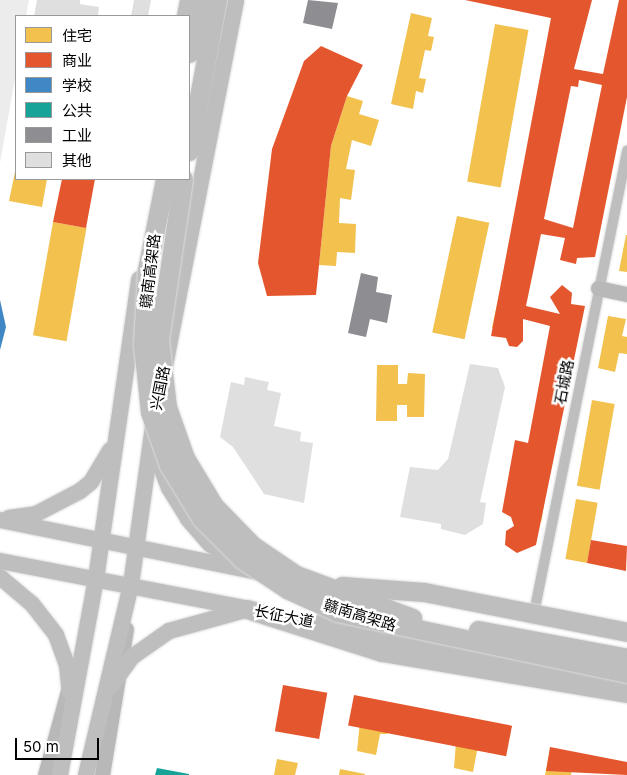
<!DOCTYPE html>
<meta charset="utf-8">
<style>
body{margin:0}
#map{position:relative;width:627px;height:775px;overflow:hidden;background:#fff;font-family:Inter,"Noto Sans SC",sans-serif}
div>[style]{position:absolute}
.green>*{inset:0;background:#ececec}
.homes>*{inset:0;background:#f2c14e;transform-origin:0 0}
.shops>*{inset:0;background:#e4572e;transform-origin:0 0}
.schools>*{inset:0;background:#3f88c5}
.public>*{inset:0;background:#17a398}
.industry>*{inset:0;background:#8d8d92}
.building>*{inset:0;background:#dfdfdf}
.roads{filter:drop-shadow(0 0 1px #dbdbdb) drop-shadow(0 0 1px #dbdbdb)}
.street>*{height:10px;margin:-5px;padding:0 5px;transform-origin:5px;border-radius:5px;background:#bebebe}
.secondary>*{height:15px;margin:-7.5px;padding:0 7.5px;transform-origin:7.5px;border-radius:7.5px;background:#b8b8b8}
.primary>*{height:16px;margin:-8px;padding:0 8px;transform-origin:8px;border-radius:8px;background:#bebebe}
.highway>*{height:19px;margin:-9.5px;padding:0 9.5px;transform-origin:9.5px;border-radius:9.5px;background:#bebebe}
.bridges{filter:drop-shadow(0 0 1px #dbdbdb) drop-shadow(0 0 1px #dbdbdb)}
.highway-bridge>*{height:19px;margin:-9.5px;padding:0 9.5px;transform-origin:9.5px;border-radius:9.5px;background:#bebebe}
span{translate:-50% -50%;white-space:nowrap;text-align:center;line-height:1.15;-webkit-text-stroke:5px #fff;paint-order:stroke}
.street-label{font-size:15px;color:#000}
.legend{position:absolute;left:15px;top:15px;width:175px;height:165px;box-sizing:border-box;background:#fff;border:1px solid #999;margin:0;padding:6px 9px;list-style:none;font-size:15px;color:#000}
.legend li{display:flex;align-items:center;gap:10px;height:25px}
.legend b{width:25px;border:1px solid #999}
.scale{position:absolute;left:15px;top:738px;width:84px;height:22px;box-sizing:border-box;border:2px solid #000;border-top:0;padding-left:6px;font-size:15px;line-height:18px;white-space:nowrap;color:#000;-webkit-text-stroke:4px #fff;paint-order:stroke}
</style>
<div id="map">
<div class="green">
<i style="clip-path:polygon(0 0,29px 0,26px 16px,16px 16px,16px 73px,0 163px)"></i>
</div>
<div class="homes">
<i style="clip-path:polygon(505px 0,525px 0,523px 11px,503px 7px)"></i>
<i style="clip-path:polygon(551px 0,572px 0,568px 21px,548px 17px)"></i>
<i style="clip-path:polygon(621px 0,627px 0,627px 31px,616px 29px)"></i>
<i style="clip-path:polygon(411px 13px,432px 18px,428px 36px,434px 37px,431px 51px,425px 50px,419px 78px,426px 79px,423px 93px,416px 91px,413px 109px,391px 104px)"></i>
<i style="left:554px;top:20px;width:21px;height:122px;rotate:11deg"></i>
<i style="left:495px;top:24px;width:34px;height:160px;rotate:10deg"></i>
<i style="clip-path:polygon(613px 40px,627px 42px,627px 75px,617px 130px,597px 126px)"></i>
<i style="clip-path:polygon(347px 96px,363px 101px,359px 114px,379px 120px,371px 146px,352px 140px,347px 164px,346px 169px,355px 170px,351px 200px,340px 198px,339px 223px,356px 224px,355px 253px,337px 252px,336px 266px,319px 265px,331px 146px)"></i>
<i style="left:594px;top:140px;width:20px;height:88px;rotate:11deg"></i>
<i style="left:528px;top:147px;width:20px;height:88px;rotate:11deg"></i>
<i style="clip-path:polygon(16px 167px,16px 179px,47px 179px,42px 207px,9px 201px)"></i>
<i style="left:457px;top:216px;width:33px;height:119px;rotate:12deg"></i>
<i style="left:53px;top:222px;width:34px;height:115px;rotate:10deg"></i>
<i style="clip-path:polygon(626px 235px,627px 235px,627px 272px,619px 271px)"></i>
<i style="left:510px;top:243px;width:19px;height:87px;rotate:12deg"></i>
<i style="left:560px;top:316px;width:19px;height:78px;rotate:9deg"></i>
<i style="clip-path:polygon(608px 316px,626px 319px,622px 336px,627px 337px,627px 354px,619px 353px,615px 372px,598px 368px)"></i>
<i style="clip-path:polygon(377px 365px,398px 365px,398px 384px,407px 384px,408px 373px,425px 374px,424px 417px,407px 417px,407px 405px,397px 405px,397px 421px,376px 421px)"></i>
<i style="left:592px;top:400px;width:23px;height:87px;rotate:10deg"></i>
<i style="left:543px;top:402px;width:20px;height:46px;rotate:11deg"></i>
<i style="left:530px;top:465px;width:20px;height:54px;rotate:9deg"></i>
<i style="left:576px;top:499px;width:22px;height:61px;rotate:10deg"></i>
<i style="clip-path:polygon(374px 703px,384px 710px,391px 727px,387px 734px,380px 734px,376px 755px,357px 751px,361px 711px)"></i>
<i style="clip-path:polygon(470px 720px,481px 727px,487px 744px,484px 751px,477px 751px,473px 772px,454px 768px,457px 728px)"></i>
<i style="clip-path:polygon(550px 750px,575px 755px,571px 775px,545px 775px)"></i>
<i style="clip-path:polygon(277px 759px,298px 763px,295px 775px,274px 775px)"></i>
<i style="clip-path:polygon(340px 769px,365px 774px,365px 775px,339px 775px)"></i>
</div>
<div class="shops">
<i style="clip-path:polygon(evenodd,465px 0,592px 0,574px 69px,603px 74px,619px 0,627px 0,627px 97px,595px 257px,577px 258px,576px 264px,560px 260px,565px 238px,541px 234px,526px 306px,560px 314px,550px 297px,562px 285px,572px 293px,571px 304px,585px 306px,536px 545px,517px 553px,505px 545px,506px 531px,514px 526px,511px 517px,502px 512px,515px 440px,528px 443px,550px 326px,523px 319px,523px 341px,517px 347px,509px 346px,506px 338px,491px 336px,551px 18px,465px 0,579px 80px,602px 85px,573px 228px,544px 219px,571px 86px,578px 87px,579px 80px)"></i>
<i style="clip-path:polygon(321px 46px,363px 65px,347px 96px,331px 146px,316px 295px,267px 296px,258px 263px,272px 149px,304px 61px)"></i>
<i style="clip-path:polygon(62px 179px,95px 179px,86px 228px,53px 222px)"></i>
<i style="clip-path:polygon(591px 540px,627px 546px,626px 571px,587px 563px)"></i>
<i style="left:283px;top:685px;width:45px;height:47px;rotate:10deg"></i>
<i style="left:354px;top:695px;width:161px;height:31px;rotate:11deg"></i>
<i style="clip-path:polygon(550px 747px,627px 762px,627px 775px,546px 771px)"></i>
</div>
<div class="schools">
<i style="clip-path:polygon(0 300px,6px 327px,0 350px)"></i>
</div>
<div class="public">
<i style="clip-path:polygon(157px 768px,189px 774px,189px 775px,155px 775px)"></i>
</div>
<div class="industry">
<i style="clip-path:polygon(308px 0,338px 3px,332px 29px,303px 23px)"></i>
<i style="clip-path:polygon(361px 273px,378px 277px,376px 292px,392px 295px,387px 323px,370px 319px,366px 337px,348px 333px)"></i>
</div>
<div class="building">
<i style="clip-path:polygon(37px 0,80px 0,80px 4px,99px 7px,98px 16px,34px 16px)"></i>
<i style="clip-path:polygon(134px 0,151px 0,148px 16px,131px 16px)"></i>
<i style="clip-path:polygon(470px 364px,498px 368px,505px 387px,480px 502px,486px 503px,483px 524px,465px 535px,441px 529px,441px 524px,400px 517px,410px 467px,438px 470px,448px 459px)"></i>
<i style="clip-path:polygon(245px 377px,269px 382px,267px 390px,281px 393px,274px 426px,301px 432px,300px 441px,313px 443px,304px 503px,264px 494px,233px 447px,220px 437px,231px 382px,244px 385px)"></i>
</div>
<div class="roads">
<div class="street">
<i style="left:533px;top:618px;width:477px;rotate:-78.6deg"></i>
</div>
<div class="secondary">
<i style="left:598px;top:288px;width:30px;rotate:12deg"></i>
<i style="left:45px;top:775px;width:98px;rotate:-74.7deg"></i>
<i style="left:102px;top:775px;width:148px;rotate:-80.7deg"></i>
</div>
<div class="primary">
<i style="left:185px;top:16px;width:16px;rotate:-79deg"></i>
<i style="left:165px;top:366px;width:373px;rotate:-79deg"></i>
<i style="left:154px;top:449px;width:42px;rotate:69deg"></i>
<i style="left:169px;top:488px;width:36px;rotate:58deg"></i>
<i style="left:188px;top:519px;width:33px;rotate:49deg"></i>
<i style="left:210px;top:544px;width:39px;rotate:36deg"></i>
<i style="left:9px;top:518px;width:27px;rotate:-8deg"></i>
<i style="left:36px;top:514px;width:50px;rotate:-27.6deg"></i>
<i style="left:80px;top:491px;width:14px;rotate:-39deg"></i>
<i style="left:91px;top:482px;width:37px;rotate:-59deg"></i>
<i style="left:0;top:520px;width:267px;rotate:11.4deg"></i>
<i style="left:0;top:561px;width:264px;rotate:10.9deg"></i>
<i style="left:0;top:577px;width:42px;rotate:40.2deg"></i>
<i style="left:32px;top:604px;width:39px;rotate:52deg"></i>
<i style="left:56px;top:635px;width:32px;rotate:70deg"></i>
<i style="left:67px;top:665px;width:27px;rotate:84deg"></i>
<i style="left:305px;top:620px;width:328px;rotate:11.2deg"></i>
<i style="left:111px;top:686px;width:36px;rotate:-54deg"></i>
<i style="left:132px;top:657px;width:45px;rotate:-35.1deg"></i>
<i style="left:169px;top:631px;width:79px;rotate:-15.4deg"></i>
<i style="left:60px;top:775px;width:199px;rotate:-79.6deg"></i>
<i style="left:96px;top:579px;width:303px;rotate:-81.8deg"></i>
<i style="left:86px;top:775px;width:195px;rotate:-76.7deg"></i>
<i style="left:131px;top:585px;width:168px;rotate:-82.1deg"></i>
</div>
<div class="highway">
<i style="left:189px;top:53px;width:54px;rotate:-79.3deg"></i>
<i style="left:189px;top:151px;width:154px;rotate:-79.5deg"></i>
<i style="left:247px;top:609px;width:142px;rotate:17.7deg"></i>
<i style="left:382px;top:652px;width:248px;rotate:9.5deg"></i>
</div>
</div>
<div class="bridges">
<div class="highway-bridge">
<i style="left:165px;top:179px;width:93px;rotate:101.2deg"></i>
<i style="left:147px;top:270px;width:75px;rotate:93.1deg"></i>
<i style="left:143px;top:345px;width:67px;rotate:84deg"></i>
<i style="left:150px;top:412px;width:56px;rotate:70.3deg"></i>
<i style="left:169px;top:465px;width:63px;rotate:58.6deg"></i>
<i style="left:202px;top:519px;width:57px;rotate:45deg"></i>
<i style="left:242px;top:559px;width:54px;rotate:33.7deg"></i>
<i style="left:287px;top:589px;width:55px;rotate:24.7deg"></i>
<i style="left:337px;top:612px;width:296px;rotate:11.9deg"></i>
<i style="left:183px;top:179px;width:162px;rotate:98.5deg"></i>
<i style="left:159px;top:339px;width:68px;rotate:83.3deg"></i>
<i style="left:167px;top:407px;width:54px;rotate:70.6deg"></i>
<i style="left:185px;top:458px;width:56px;rotate:58.9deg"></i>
<i style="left:214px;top:506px;width:54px;rotate:45.7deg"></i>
<i style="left:252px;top:545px;width:53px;rotate:34.3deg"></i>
<i style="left:296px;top:575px;width:124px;rotate:20.3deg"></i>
<i style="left:342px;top:586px;width:82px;rotate:4.2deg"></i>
<i style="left:424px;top:592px;width:207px;rotate:11.1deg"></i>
<i style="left:478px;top:630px;width:152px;rotate:10.6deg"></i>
</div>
</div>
<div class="street-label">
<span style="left:150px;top:271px;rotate:-83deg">赣南高架路</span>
<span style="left:564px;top:382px;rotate:-79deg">石城路</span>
<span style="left:160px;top:388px;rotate:-79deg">兴国路</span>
<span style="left:360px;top:615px;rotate:17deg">赣南高架路</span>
<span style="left:284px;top:616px;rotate:11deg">长征大道</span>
</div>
<ul class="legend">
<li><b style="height:14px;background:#f2c14e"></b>住宅</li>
<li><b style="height:14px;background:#e4572e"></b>商业</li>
<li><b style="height:14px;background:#3f88c5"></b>学校</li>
<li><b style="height:14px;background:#17a398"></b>公共</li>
<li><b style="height:14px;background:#8d8d92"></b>工业</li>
<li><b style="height:14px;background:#dfdfdf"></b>其他</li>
</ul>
<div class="scale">50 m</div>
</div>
